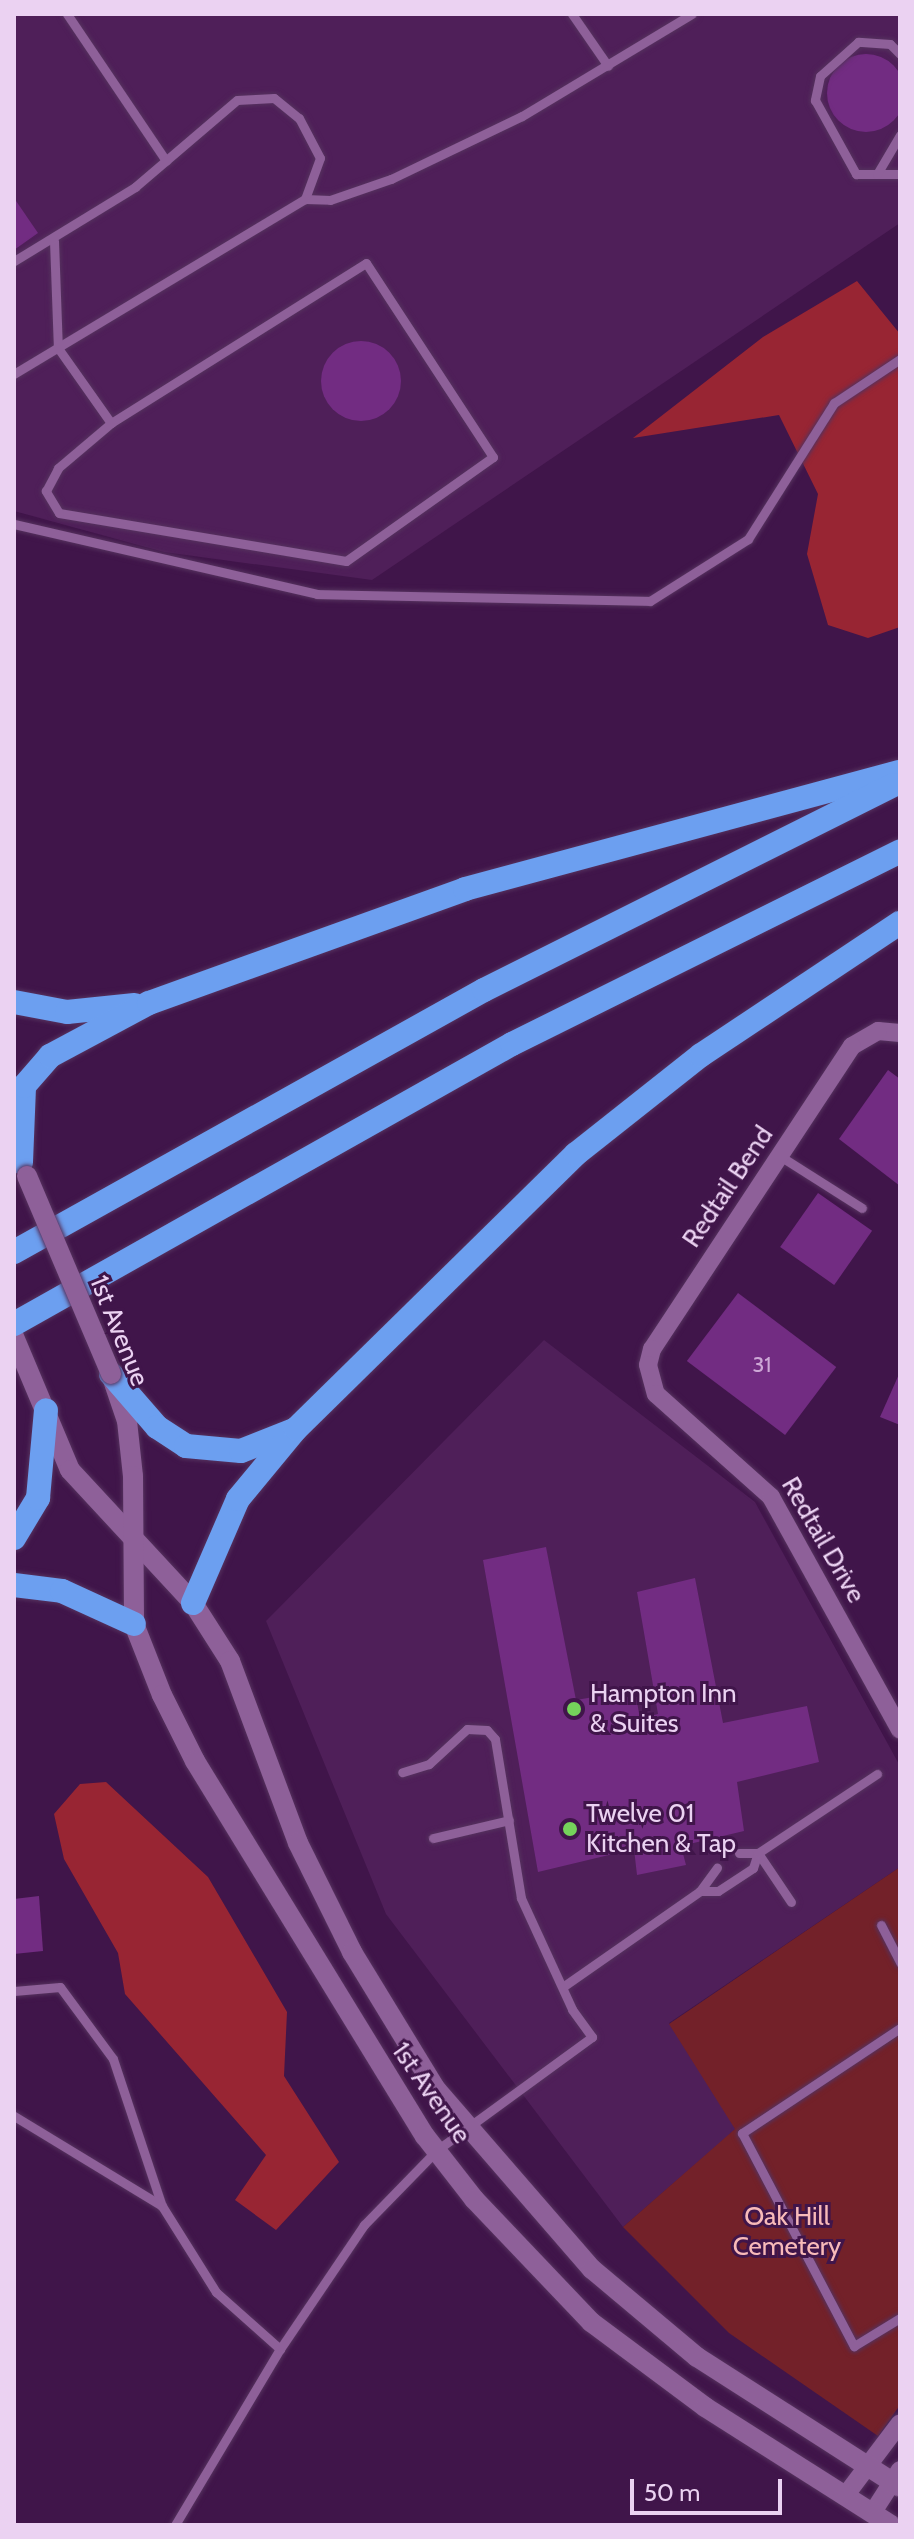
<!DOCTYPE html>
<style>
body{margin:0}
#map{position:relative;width:914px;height:2539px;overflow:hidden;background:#40154a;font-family:Cabin,sans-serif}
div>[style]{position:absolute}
.built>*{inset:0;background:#4f1f59}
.green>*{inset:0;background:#732129}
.forest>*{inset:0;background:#982533}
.building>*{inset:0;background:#722c82;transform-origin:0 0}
.round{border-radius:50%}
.roads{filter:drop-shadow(0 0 2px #55325e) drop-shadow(0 0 2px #55325e)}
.service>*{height:9px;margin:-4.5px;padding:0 4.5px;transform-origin:4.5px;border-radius:4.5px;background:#8e6099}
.minor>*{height:18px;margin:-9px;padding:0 9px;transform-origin:9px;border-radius:9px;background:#8e6099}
.secondary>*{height:20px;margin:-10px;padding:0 10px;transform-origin:10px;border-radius:10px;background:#8e6099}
.motorway>*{height:24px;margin:-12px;padding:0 12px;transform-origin:12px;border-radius:12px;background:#6c9ff0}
.bridges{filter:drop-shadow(0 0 2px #55325e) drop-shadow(0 0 2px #55325e)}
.secondary-bridge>*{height:20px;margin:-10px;padding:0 10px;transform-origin:10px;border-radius:10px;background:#8e6099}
.dots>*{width:22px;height:22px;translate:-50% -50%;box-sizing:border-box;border:4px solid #40154a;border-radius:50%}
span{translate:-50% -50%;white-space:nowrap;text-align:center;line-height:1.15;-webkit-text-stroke:6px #40154a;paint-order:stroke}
.number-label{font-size:22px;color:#cda8d6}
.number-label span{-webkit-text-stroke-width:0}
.street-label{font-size:26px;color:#ebd2f2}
.poi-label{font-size:26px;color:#ebd2f2}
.left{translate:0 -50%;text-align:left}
.park-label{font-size:26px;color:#f8bab9}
.frame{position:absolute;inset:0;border:16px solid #ebd2f2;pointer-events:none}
.scale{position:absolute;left:630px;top:2479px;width:152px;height:36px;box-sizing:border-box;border:4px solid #ebd2f2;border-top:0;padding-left:10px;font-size:24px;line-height:28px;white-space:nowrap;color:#ebd2f2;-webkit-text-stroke:6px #40154a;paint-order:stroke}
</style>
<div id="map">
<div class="built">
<i style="clip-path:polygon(14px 14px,900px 14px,900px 223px,372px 580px,164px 552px,14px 511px)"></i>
<i style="clip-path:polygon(544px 1340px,755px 1502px,900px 1766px,900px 1867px,669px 2023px,736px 2129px,623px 2227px,386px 1914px,266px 1621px)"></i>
</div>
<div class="green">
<i style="clip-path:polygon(900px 1867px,900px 2405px,878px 2436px,729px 2333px,623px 2227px,735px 2129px,669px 2024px)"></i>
</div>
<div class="forest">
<i style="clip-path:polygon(857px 281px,900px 334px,900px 627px,868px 638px,828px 625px,807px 554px,818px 494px,779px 415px,633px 438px,763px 337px)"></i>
<i style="clip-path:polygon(106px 1782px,208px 1877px,287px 2012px,284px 2076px,339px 2162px,276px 2230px,235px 2200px,266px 2155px,125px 1994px,118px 1953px,64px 1859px,54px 1814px,80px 1784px)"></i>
</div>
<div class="building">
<i class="round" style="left:827px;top:54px;width:78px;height:78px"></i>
<i style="clip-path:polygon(14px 198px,38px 233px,14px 250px)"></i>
<i class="round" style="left:321px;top:341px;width:80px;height:80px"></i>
<i style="clip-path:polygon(888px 1070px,900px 1079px,900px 1186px,839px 1139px)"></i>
<i style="left:818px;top:1193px;width:66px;height:66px;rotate:35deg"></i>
<i style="left:738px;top:1293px;width:123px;height:85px;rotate:37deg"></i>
<i style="clip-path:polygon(900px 1372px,900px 1425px,880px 1417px)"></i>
<i style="clip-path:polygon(546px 1547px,576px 1700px,635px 1690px,640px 1719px,658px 1714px,637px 1592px,695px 1578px,723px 1723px,807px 1706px,819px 1762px,737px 1782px,744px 1831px,681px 1846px,686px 1865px,637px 1875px,634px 1849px,538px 1872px,483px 1560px)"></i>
<i style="clip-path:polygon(39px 1896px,43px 1951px,14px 1954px,14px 1899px)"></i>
</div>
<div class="roads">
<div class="service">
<i style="left:67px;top:14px;width:177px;rotate:56deg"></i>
<i style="left:572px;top:14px;width:63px;rotate:55.3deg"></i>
<i style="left:900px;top:54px;width:14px;rotate:-135deg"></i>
<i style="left:890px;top:44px;width:32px;rotate:-176deg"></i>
<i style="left:858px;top:42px;width:51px;rotate:138.2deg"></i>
<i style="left:820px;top:76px;width:25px;rotate:102deg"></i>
<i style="left:815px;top:100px;width:85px;rotate:61deg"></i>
<i style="left:856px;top:174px;width:44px"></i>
<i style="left:877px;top:174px;width:45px;rotate:-59.5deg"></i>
<i style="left:305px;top:199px;width:25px;rotate:2deg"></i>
<i style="left:330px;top:200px;width:65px;rotate:-19deg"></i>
<i style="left:391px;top:179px;width:145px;rotate:-25.7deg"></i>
<i style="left:522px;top:116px;width:198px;rotate:-31deg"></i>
<i style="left:54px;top:241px;width:107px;rotate:87.9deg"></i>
<i style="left:58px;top:348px;width:92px;rotate:54.8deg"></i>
<i style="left:111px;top:423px;width:301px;rotate:-32.1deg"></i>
<i style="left:366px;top:263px;width:232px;rotate:56.8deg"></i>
<i style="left:493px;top:457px;width:180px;rotate:144.7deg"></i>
<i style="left:346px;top:561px;width:291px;rotate:-170.5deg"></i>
<i style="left:59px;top:513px;width:26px;rotate:-121deg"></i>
<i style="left:46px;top:491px;width:26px;rotate:-62deg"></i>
<i style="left:58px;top:468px;width:70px;rotate:-40.3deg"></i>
<i style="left:14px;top:261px;width:142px;rotate:-31.4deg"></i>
<i style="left:135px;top:187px;width:134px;rotate:-40.5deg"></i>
<i style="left:237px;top:100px;width:37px;rotate:-3deg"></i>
<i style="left:274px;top:98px;width:32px;rotate:39deg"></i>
<i style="left:299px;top:118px;width:45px;rotate:62.3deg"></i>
<i style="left:320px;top:158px;width:44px;rotate:110.1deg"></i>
<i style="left:305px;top:199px;width:340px;rotate:149deg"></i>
<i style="left:14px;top:524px;width:311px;rotate:13deg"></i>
<i style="left:317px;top:594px;width:333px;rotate:1.2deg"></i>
<i style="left:650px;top:601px;width:116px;rotate:-32.3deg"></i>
<i style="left:748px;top:539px;width:161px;rotate:-57.7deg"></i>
<i style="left:834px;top:403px;width:79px;rotate:-33.7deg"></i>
<i style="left:780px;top:1156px;width:97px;rotate:32.4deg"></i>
<i style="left:433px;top:1838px;width:78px;rotate:-13.3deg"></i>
<i style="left:739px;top:1853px;width:19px"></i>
<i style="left:758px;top:1853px;width:59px;rotate:56deg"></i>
<i style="left:700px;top:1891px;width:29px;rotate:-54deg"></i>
<i style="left:881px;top:1925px;width:42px;rotate:62.8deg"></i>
<i style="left:564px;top:1986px;width:166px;rotate:-34.9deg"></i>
<i style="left:700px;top:1891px;width:18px"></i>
<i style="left:718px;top:1891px;width:42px;rotate:-33.3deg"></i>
<i style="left:753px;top:1868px;width:16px;rotate:-72deg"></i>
<i style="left:758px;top:1853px;width:143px;rotate:-33.6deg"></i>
<i style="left:14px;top:1991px;width:46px;rotate:-5deg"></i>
<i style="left:60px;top:1987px;width:89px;rotate:53.6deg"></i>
<i style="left:113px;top:2059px;width:155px;rotate:71.6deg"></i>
<i style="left:162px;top:2206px;width:102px;rotate:57.9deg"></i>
<i style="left:216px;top:2292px;width:86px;rotate:41.7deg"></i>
<i style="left:900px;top:2028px;width:190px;rotate:146.4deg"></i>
<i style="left:742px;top:2133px;width:241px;rotate:62.3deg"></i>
<i style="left:854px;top:2346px;width:54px;rotate:-31.3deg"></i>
<i style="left:14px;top:2116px;width:173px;rotate:31.3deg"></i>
<i style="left:175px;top:2525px;width:205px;rotate:-59.2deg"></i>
<i style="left:280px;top:2349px;width:150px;rotate:-55.9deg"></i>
<i style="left:364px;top:2225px;width:105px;rotate:-45.8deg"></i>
<i style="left:437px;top:2150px;width:192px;rotate:-36.1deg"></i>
<i style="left:592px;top:2037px;width:34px;rotate:-126deg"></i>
<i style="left:572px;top:2009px;width:122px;rotate:-114.7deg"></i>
<i style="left:521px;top:1898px;width:161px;rotate:-99.3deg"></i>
<i style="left:495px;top:1739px;width:12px;rotate:-132deg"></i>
<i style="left:487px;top:1730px;width:20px;rotate:-177deg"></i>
<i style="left:467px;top:1729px;width:52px;rotate:137.4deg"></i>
<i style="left:429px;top:1764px;width:28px;rotate:163deg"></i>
</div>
<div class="minor">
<i style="left:900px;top:1033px;width:22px;rotate:-175deg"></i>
<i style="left:878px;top:1031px;width:30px;rotate:150deg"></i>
<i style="left:852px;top:1046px;width:363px;rotate:123.4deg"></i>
<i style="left:652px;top:1349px;width:16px;rotate:104deg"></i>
<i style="left:648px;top:1365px;width:30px;rotate:75deg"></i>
<i style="left:656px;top:1394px;width:154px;rotate:41.8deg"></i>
<i style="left:771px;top:1497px;width:266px;rotate:61deg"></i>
<i style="left:845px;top:2496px;width:91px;rotate:-53deg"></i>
<i style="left:873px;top:2512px;width:50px;rotate:-57.3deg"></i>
</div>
<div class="secondary">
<i style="left:14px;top:1337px;width:144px;rotate:67.2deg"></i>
<i style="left:70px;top:1470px;width:181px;rotate:47.2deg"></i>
<i style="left:193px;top:1603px;width:69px;rotate:57.5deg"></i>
<i style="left:230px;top:1661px;width:194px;rotate:69.5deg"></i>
<i style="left:298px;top:1843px;width:122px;rotate:63.6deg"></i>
<i style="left:352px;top:1952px;width:159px;rotate:58.6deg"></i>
<i style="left:435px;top:2088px;width:240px;rotate:49.1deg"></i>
<i style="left:592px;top:2269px;width:137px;rotate:40deg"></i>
<i style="left:697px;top:2357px;width:241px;rotate:32.6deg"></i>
<i style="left:112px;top:1377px;width:46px;rotate:71.2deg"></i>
<i style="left:127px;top:1421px;width:55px;rotate:83.8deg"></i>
<i style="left:133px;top:1476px;width:148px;rotate:89.6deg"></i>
<i style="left:134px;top:1624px;width:76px;rotate:68.5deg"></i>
<i style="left:162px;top:1695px;width:74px;rotate:63.4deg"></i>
<i style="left:195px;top:1761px;width:440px;rotate:58.5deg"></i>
<i style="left:425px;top:2136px;width:80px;rotate:52.1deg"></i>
<i style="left:474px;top:2199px;width:170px;rotate:46.4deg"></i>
<i style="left:591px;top:2322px;width:142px;rotate:36.7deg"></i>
<i style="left:705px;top:2407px;width:220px;rotate:32.4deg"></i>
</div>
<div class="motorway">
<i style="left:14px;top:1002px;width:54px;rotate:10.7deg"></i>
<i style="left:67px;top:1012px;width:68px;rotate:-5.9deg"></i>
<i style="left:21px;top:1162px;width:76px;rotate:-87.7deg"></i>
<i style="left:24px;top:1086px;width:40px;rotate:-49deg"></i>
<i style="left:50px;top:1056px;width:112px;rotate:-28.2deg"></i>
<i style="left:149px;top:1003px;width:336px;rotate:-19.8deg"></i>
<i style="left:465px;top:889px;width:450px;rotate:-15.1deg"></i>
<i style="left:14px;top:1252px;width:538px;rotate:-29.14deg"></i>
<i style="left:484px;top:990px;width:458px;rotate:-26.6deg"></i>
<i style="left:14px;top:1324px;width:571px;rotate:-29.35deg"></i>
<i style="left:512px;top:1044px;width:433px;rotate:-26.4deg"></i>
<i style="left:111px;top:1374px;width:70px;rotate:49deg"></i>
<i style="left:157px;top:1427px;width:35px;rotate:33deg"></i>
<i style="left:186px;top:1446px;width:55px;rotate:5.2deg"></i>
<i style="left:241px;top:1451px;width:57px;rotate:-21.6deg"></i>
<i style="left:14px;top:1538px;width:47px;rotate:-59deg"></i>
<i style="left:38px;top:1498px;width:88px;rotate:-84.8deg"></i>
<i style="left:14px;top:1585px;width:48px;rotate:7.1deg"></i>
<i style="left:62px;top:1591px;width:79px;rotate:24.6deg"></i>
<i style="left:193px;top:1603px;width:113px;rotate:-66.6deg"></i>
<i style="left:238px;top:1499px;width:91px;rotate:-50.4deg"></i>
<i style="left:296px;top:1429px;width:392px;rotate:-44.5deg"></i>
<i style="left:576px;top:1154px;width:159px;rotate:-38.4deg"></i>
<i style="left:701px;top:1055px;width:239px;rotate:-33.6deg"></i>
</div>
</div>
<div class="bridges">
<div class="secondary-bridge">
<i style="left:27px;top:1176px;width:215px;rotate:67deg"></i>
</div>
</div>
<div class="dots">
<i style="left:574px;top:1709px;background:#75d25b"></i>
<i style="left:570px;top:1829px;background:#75d25b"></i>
</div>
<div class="number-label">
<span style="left:762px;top:1365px">31</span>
</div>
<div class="street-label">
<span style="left:728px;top:1187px;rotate:-56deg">Redtail Bend</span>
<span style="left:119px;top:1331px;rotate:68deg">1st Avenue</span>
<span style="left:823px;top:1540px;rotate:60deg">Redtail Drive</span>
<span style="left:431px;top:2093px;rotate:55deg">1st Avenue</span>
</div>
<div class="poi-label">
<span class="left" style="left:590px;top:1709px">Hampton Inn<br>&amp; Suites</span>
<span class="left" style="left:586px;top:1829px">Twelve 01<br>Kitchen &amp; Tap</span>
</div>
<div class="park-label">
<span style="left:787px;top:2232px">Oak Hill<br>Cemetery</span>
</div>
<div class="frame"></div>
<div class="scale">50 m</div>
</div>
